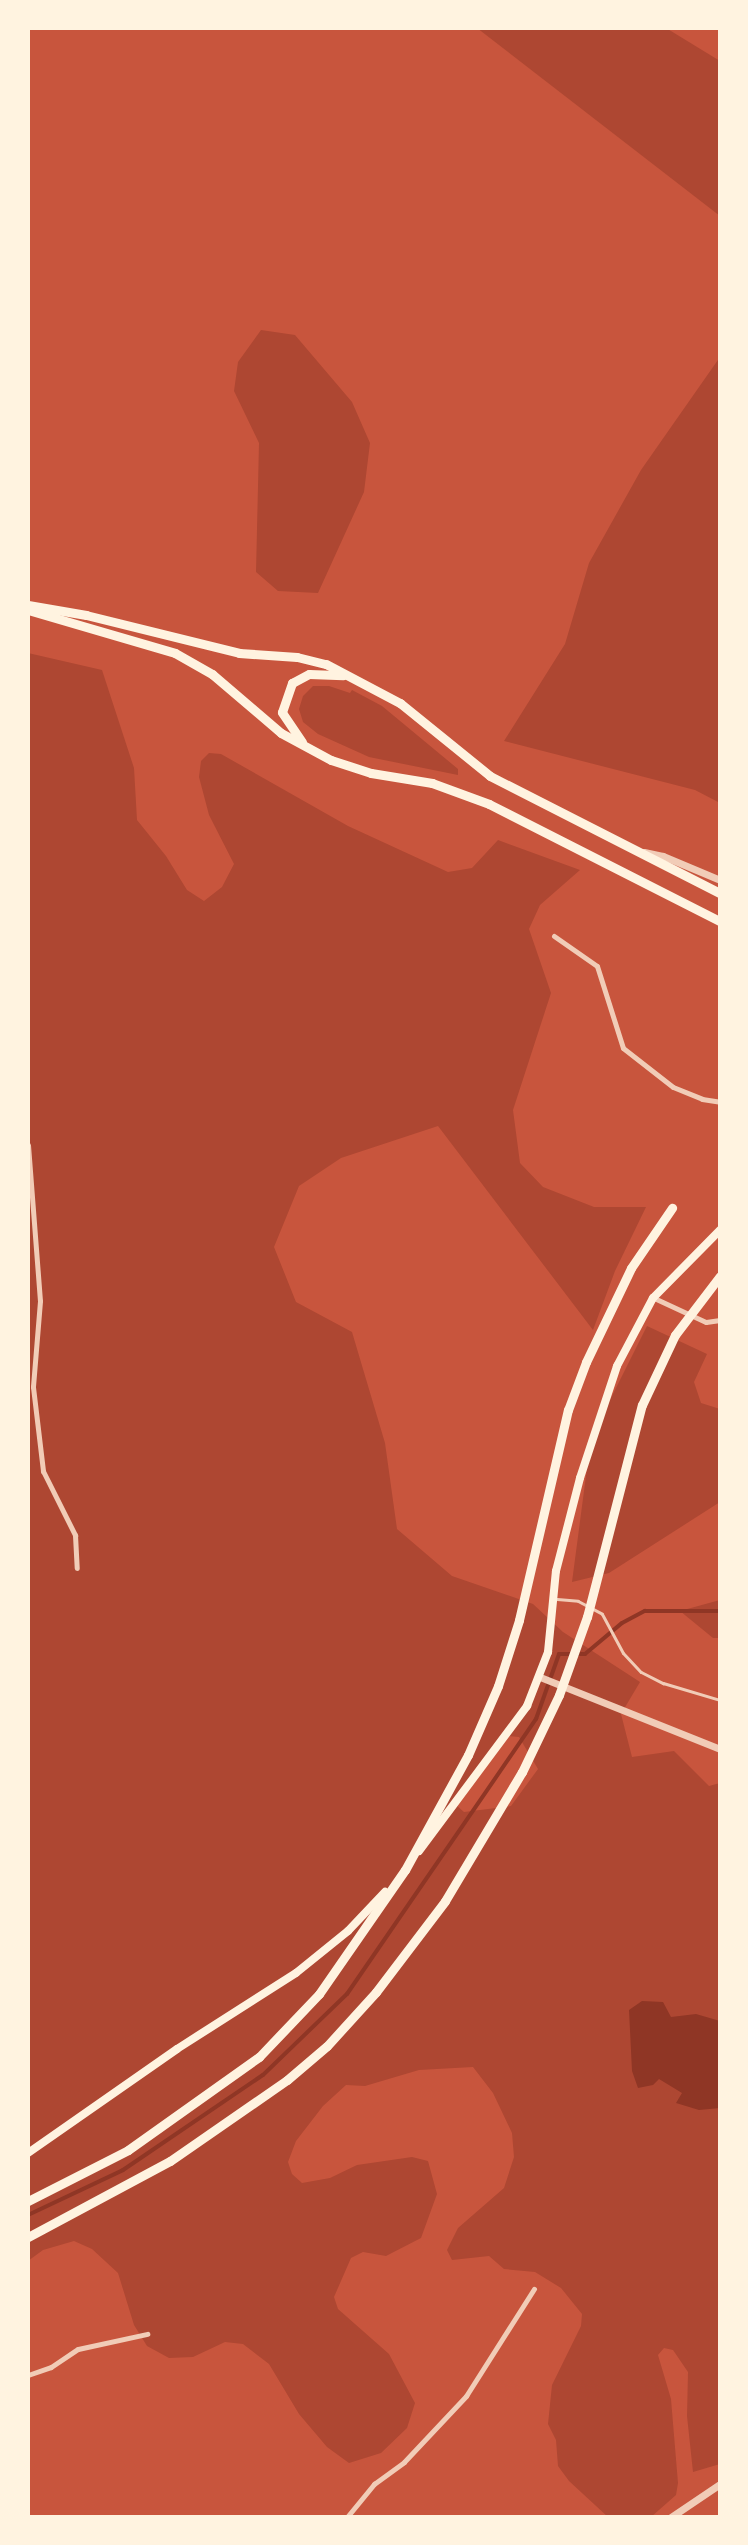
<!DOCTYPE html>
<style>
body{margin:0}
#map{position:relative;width:748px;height:2545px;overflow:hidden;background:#c8553d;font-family:"Exo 2",sans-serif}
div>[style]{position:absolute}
.green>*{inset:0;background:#ae4732}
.water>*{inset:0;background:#8f3625}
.stream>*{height:4px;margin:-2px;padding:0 2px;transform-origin:2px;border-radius:2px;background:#8f3625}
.service>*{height:3px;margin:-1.5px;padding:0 1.5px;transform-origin:1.5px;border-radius:1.5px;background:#f1ccb7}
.minor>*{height:5px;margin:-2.5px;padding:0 2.5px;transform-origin:2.5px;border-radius:2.5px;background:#f1ccb7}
.tertiary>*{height:7px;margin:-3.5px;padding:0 3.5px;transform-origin:3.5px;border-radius:3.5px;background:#f1ccb7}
.secondary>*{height:8px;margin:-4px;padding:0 4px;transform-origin:4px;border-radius:4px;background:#fff3e0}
.primary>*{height:9px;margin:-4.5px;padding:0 4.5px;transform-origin:4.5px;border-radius:4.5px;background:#fff3e0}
.trunk>*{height:9px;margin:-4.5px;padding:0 4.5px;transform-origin:4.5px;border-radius:4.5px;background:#fff3e0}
span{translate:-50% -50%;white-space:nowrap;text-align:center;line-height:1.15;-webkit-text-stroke:8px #fff3e0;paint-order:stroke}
.frame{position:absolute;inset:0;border:30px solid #fff3e0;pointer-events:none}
</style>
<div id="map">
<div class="green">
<i style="clip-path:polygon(477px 28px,666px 28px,720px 61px,720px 216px)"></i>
<i style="clip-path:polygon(261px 330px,295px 335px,352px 402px,370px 443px,364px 492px,318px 593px,278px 591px,256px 572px,259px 443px,234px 391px,238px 362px)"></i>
<i style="clip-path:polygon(720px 357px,720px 803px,695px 790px,504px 741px,565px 644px,589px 563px,641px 470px)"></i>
<i style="clip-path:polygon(evenodd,28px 653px,102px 670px,134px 768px,137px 820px,166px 856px,187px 890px,204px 901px,222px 887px,234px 864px,209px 815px,199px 777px,201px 761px,209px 753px,221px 754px,348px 826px,448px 872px,472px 868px,498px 840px,580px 870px,540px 905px,529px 929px,551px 993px,513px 1110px,520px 1163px,543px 1187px,594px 1207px,646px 1207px,615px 1271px,593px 1330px,438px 1126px,341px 1158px,299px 1186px,274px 1247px,296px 1302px,352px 1332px,385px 1443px,397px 1529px,452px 1576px,533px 1604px,563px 1632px,640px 1682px,621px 1714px,632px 1757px,674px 1751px,709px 1786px,720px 1783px,720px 2464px,693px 2472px,687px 2416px,688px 2372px,673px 2350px,664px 2348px,658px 2355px,671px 2399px,678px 2483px,676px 2495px,651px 2517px,608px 2517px,569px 2481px,558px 2466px,556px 2440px,548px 2424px,552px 2385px,581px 2326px,582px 2314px,561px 2288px,535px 2272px,504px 2269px,489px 2256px,452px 2260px,447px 2250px,458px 2228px,504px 2188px,514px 2157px,512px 2133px,493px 2093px,473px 2067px,419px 2070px,365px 2086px,346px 2085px,323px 2106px,296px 2141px,288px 2162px,292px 2174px,302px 2183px,330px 2178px,357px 2165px,412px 2157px,428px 2161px,437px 2194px,421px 2238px,386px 2256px,363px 2252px,351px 2258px,334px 2297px,338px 2309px,389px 2354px,415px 2403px,407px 2428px,381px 2453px,349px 2463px,327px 2447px,299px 2414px,269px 2364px,243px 2344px,225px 2342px,193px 2357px,169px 2358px,147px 2346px,134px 2325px,118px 2273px,92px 2249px,74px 2241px,43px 2250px,28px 2261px,28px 653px,507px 1736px,519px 1737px,538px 1769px,511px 1806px,464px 1812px,456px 1805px,507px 1736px)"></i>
<i style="clip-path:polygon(313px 686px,329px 686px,350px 693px,352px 690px,382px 706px,458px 769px,458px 775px,369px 757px,318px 734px,303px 722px,299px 709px,303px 696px)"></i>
<i style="clip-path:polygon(647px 1326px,707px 1354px,694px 1382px,701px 1403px,720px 1409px,720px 1502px,609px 1573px,572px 1582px,591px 1438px)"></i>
<i style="clip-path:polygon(720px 1600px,720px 1638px,713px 1638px,680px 1611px)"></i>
</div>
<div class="water">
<i style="clip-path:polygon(642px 2001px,663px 2002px,671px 2017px,696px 2014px,720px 2021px,720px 2108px,699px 2110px,676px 2103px,682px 2093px,659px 2079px,653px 2085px,638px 2088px,632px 2071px,629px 2010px)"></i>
</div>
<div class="stream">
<i style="left:28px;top:2215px;width:105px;rotate:-25.3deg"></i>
<i style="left:123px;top:2170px;width:169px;rotate:-34.2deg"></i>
<i style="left:263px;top:2075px;width:117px;rotate:-44deg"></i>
<i style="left:347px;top:1994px;width:334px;rotate:-55.5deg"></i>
<i style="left:536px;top:1719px;width:69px;rotate:-70.5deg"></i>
<i style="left:559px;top:1654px;width:26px"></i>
<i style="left:585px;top:1654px;width:48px;rotate:-40deg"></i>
<i style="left:622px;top:1623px;width:26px;rotate:-28deg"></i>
<i style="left:645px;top:1611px;width:75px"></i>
</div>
<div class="service">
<i style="left:557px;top:1599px;width:21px;rotate:5deg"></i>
<i style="left:578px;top:1601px;width:27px;rotate:28deg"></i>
<i style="left:602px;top:1614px;width:44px;rotate:61.7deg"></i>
<i style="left:623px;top:1653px;width:26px;rotate:47deg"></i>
<i style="left:641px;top:1672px;width:25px;rotate:27deg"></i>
<i style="left:663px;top:1683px;width:59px;rotate:16.6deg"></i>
</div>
<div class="minor">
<i style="left:554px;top:936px;width:52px;rotate:34.9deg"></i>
<i style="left:597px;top:966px;width:86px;rotate:72.4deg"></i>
<i style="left:623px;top:1048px;width:63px;rotate:38deg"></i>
<i style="left:673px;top:1087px;width:31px;rotate:22deg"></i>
<i style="left:702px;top:1099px;width:18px;rotate:9deg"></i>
<i style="left:28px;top:1145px;width:156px;rotate:85.6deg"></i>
<i style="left:40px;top:1301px;width:86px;rotate:94.7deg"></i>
<i style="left:33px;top:1387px;width:85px;rotate:83.2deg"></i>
<i style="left:43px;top:1471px;width:72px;rotate:63.4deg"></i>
<i style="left:75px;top:1535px;width:33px;rotate:87deg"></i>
<i style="left:654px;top:1298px;width:57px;rotate:24.8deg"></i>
<i style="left:706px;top:1322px;width:14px;rotate:-8deg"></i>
<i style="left:28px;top:2375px;width:24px;rotate:-19deg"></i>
<i style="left:51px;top:2367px;width:32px;rotate:-34deg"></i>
<i style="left:78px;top:2349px;width:71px;rotate:-12.3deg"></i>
<i style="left:347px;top:2517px;width:43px;rotate:-50.7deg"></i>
<i style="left:374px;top:2484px;width:37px;rotate:-36deg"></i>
<i style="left:404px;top:2462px;width:91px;rotate:-46.8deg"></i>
<i style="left:466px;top:2396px;width:127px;rotate:-57.6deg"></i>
</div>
<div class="tertiary">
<i style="left:644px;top:852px;width:19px;rotate:12deg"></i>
<i style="left:663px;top:856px;width:62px;rotate:22.8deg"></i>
<i style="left:540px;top:1677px;width:194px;rotate:21.8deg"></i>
<i style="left:671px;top:2517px;width:59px;rotate:-34deg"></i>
</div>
<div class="secondary">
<i style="left:419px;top:1851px;width:181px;rotate:-53.3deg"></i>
<i style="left:527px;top:1706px;width:58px;rotate:-68.7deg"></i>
<i style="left:548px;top:1652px;width:81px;rotate:-84.4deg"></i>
<i style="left:556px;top:1571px;width:96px;rotate:-75.5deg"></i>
<i style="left:580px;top:1478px;width:118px;rotate:-71.7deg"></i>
<i style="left:617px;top:1366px;width:77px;rotate:-62.1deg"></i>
<i style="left:653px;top:1298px;width:95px;rotate:-45.4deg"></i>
<i style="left:28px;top:2153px;width:182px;rotate:-34.9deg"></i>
<i style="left:177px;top:2049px;width:141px;rotate:-32.6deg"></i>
<i style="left:296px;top:1973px;width:67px;rotate:-38.9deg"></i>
<i style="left:348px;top:1931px;width:54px;rotate:-46.5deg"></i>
</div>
<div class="primary">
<i style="left:28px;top:2201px;width:112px;rotate:-27deg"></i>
<i style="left:128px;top:2150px;width:161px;rotate:-35.4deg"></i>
<i style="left:259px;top:2057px;width:87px;rotate:-46.4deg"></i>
<i style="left:319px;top:1994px;width:151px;rotate:-55.3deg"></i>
<i style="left:405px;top:1870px;width:131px;rotate:-61.3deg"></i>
<i style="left:468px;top:1755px;width:75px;rotate:-66.5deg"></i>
<i style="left:498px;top:1686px;width:69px;rotate:-72.3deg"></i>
<i style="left:519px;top:1620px;width:216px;rotate:-76.9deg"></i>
<i style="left:568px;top:1410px;width:51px;rotate:-69.4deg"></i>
<i style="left:586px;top:1362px;width:104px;rotate:-64.4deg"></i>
<i style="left:631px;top:1268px;width:73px;rotate:-55.7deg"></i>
<i style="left:28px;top:2237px;width:161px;rotate:-28.2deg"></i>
<i style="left:170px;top:2161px;width:142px;rotate:-34.7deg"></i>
<i style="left:287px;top:2080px;width:52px;rotate:-40.4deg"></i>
<i style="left:327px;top:2046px;width:73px;rotate:-47.8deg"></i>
<i style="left:376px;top:1992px;width:114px;rotate:-52.8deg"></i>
<i style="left:445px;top:1901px;width:150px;rotate:-59.2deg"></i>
<i style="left:522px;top:1772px;width:85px;rotate:-64.3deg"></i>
<i style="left:559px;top:1695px;width:83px;rotate:-70.3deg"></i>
<i style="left:587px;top:1617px;width:219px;rotate:-75.5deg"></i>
<i style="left:642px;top:1405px;width:77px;rotate:-64.8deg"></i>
<i style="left:675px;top:1335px;width:74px;rotate:-52.7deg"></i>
</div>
<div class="trunk">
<i style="left:28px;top:605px;width:59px;rotate:9.8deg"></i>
<i style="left:86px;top:615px;width:158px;rotate:13.9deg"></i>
<i style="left:239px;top:653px;width:58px;rotate:3.9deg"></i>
<i style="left:297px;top:657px;width:30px;rotate:14deg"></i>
<i style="left:326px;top:664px;width:84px;rotate:27.8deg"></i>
<i style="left:400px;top:703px;width:116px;rotate:39deg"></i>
<i style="left:490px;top:776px;width:258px;rotate:27deg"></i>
<i style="left:28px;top:610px;width:153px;rotate:16.3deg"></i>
<i style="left:175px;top:653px;width:43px;rotate:29.6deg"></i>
<i style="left:212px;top:674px;width:91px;rotate:40.5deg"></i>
<i style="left:281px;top:733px;width:57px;rotate:28.4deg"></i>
<i style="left:331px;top:760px;width:42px;rotate:18deg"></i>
<i style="left:371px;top:773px;width:62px;rotate:9.3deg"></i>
<i style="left:432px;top:783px;width:61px;rotate:20.2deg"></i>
<i style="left:489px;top:804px;width:259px;rotate:26.9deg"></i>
<i style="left:302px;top:742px;width:36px;rotate:-124deg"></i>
<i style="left:282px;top:712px;width:31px;rotate:-71deg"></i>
<i style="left:292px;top:683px;width:19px;rotate:-28deg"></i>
<i style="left:309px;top:674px;width:34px;rotate:2deg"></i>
</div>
<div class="frame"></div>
</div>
